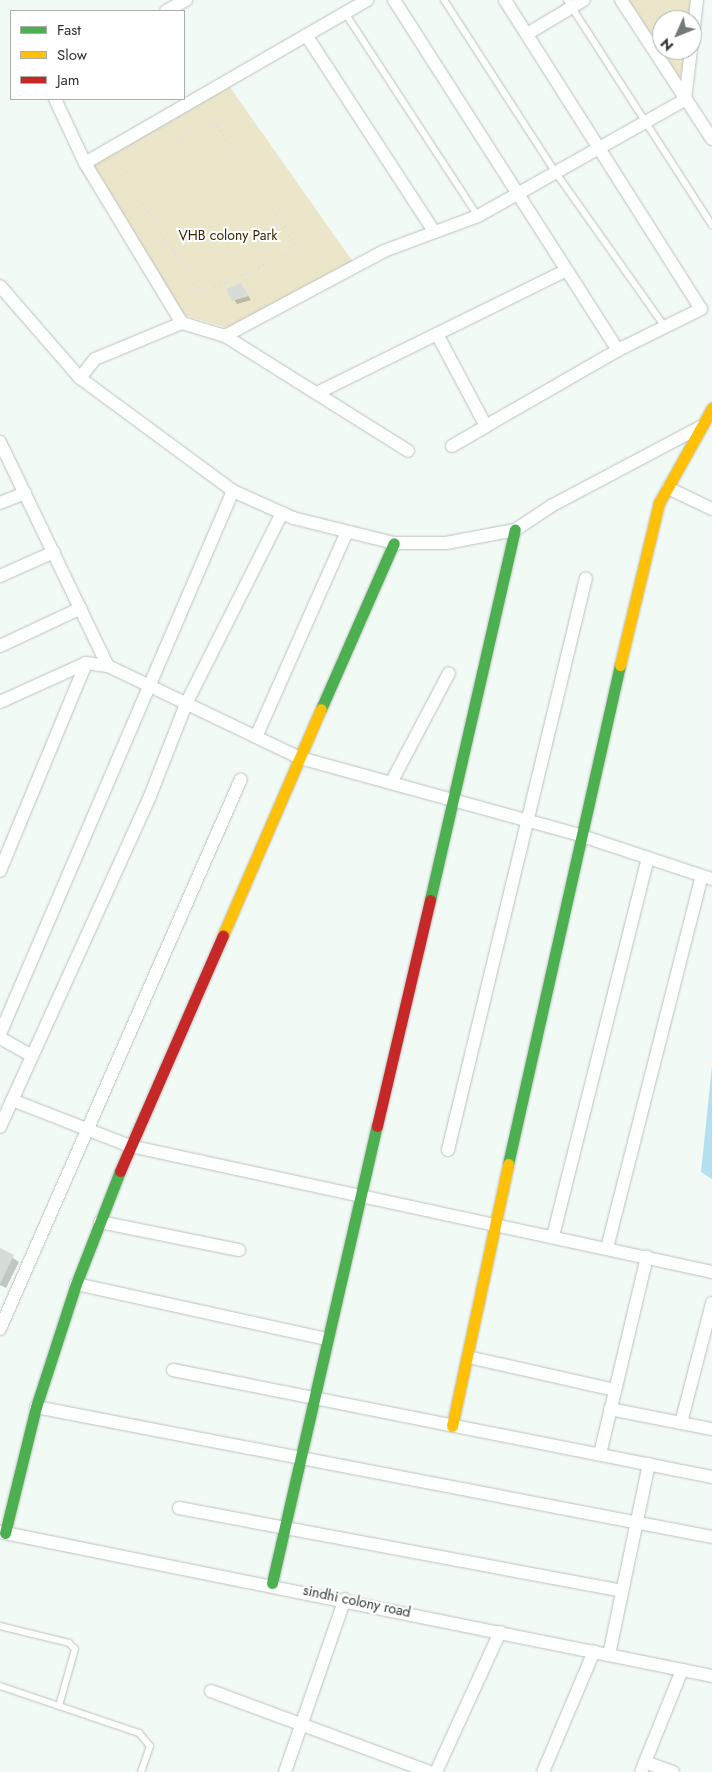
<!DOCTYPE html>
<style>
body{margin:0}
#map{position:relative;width:712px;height:1772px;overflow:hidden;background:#f2faf5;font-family:Jost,sans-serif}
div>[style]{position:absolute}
.green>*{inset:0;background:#ebe6ca}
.water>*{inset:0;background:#b4dfef}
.shadow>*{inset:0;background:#0003}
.building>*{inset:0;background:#d7dcd7}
.path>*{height:2.5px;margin-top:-1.25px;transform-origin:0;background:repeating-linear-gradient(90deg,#dee0de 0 1px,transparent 0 5px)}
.roads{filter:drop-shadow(0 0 1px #bcc2be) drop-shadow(0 0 1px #bcc2be)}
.lane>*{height:6px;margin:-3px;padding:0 3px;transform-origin:3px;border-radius:3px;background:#fdfefe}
.street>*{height:12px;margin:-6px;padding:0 6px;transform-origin:6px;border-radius:6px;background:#fdfefe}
.fast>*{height:11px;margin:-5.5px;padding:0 5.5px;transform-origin:5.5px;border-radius:5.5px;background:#4caf50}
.slow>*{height:11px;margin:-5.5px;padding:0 5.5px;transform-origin:5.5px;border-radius:5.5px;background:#ffc107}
.jam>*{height:11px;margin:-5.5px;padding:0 5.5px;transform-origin:5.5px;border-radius:5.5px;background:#c62828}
span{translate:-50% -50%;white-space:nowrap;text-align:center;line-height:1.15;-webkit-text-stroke:4px #fff;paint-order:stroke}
.park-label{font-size:14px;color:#342700}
.street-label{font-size:14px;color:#2e3430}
.legend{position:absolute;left:10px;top:10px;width:175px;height:90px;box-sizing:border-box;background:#fff;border:1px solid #abaeac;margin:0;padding:6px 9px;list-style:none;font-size:15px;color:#2e3430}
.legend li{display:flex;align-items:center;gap:10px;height:25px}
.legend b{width:25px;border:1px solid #abaeac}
.north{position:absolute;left:652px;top:10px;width:50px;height:50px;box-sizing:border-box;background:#fff;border:1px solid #abaeac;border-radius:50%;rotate:226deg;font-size:14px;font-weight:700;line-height:20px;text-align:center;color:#2e3430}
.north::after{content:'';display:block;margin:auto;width:18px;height:22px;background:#737975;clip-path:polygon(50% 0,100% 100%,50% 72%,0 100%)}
</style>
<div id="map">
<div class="green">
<i style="clip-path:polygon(626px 0,692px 0,690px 20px,662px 20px,662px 50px,686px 50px,679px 84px)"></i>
<i style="clip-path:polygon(227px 83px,353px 262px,238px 331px,176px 313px,81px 170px)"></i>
</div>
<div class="water">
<i style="clip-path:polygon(712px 1066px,712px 1179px,701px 1172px)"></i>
</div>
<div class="shadow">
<i style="clip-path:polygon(240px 284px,251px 300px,237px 304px,228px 289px)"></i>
<i style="clip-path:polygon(0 1249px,19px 1262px,6px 1288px,0 1285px)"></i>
</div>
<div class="building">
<i style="clip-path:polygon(241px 283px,249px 296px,232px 301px,226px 289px)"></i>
<i style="clip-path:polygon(0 1248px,14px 1255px,0 1284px)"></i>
</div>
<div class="path">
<i style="left:245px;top:274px;width:59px;rotate:-26.1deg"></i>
<i style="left:298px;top:248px;width:154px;rotate:-123.6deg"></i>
<i style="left:213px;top:120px;width:105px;rotate:149deg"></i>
<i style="left:123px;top:174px;width:142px;rotate:56.8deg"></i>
<i style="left:201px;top:293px;width:48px;rotate:-23.4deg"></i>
<i style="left:245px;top:274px;width:32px;rotate:68deg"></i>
</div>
<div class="roads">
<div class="lane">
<i style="left:444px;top:0;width:206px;rotate:57.1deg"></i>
<i style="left:556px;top:173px;width:189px;rotate:54.7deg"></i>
<i style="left:567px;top:0;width:268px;rotate:57.2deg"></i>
<i style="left:345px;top:13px;width:243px;rotate:56.8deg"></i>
<i style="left:0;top:1626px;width:71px;rotate:13.8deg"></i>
<i style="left:69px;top:1643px;width:8px;rotate:45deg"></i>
<i style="left:75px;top:1649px;width:59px;rotate:105.7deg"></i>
<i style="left:0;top:1686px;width:147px;rotate:18.7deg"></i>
<i style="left:139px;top:1733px;width:17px;rotate:50deg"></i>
<i style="left:150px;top:1746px;width:28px;rotate:109deg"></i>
</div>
<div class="street">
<i style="left:394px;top:0;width:416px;rotate:57.4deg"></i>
<i style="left:621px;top:0;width:166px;rotate:56.8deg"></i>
<i style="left:166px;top:11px;width:23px;rotate:-29deg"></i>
<i style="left:527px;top:34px;width:66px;rotate:-30.8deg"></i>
<i style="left:306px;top:35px;width:234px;rotate:56.9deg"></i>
<i style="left:692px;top:44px;width:44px;rotate:-83.5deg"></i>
<i style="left:55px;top:99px;width:71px;rotate:64.9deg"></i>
<i style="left:85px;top:163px;width:187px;rotate:58.8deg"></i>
<i style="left:85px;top:163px;width:326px;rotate:-30deg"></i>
<i style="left:0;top:286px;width:122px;rotate:49deg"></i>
<i style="left:80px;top:378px;width:190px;rotate:36.4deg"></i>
<i style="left:233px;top:491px;width:66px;rotate:24.2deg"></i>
<i style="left:293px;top:518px;width:104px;rotate:13.9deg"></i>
<i style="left:394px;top:543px;width:52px"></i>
<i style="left:446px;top:543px;width:70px;rotate:-10.7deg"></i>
<i style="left:515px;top:530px;width:43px;rotate:-33.7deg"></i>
<i style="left:551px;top:506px;width:171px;rotate:-27.9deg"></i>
<i style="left:437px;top:334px;width:104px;rotate:62deg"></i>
<i style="left:486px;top:426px;width:152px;rotate:-29.9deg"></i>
<i style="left:618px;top:350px;width:93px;rotate:-26.3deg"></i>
<i style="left:701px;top:309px;width:366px;rotate:-122.4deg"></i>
<i style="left:225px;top:336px;width:216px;rotate:32.1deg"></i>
<i style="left:80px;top:378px;width:24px;rotate:-52deg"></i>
<i style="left:95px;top:359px;width:94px;rotate:-22.5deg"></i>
<i style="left:182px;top:323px;width:45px;rotate:16.8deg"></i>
<i style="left:225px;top:336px;width:180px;rotate:-28.1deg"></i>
<i style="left:384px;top:251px;width:100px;rotate:-20.4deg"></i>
<i style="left:478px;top:216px;width:237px;rotate:-29.3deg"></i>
<i style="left:685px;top:100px;width:50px;rotate:-83.2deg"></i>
<i style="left:319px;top:392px;width:276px;rotate:-26.2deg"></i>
<i style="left:0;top:442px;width:249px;rotate:64.3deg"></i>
<i style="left:452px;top:446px;width:39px;rotate:-30deg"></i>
<i style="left:668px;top:488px;width:49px;rotate:25.5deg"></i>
<i style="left:0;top:503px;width:27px;rotate:-22deg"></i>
<i style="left:0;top:576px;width:59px;rotate:-24deg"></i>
<i style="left:0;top:646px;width:89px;rotate:-25.1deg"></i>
<i style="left:0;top:702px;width:94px;rotate:-24.4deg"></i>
<i style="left:86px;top:663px;width:22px;rotate:8deg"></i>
<i style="left:108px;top:666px;width:213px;rotate:25.6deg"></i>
<i style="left:300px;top:758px;width:289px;rotate:15.4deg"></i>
<i style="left:579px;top:835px;width:140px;rotate:18.3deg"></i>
<i style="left:256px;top:737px;width:224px;rotate:-66.1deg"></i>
<i style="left:391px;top:783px;width:124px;rotate:-62.2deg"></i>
<i style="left:0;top:871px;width:225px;rotate:-67.5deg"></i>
<i style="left:0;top:1034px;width:591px;rotate:-66.78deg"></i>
<i style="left:0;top:1038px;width:37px;rotate:29deg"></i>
<i style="left:12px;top:1100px;width:127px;rotate:21.3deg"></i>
<i style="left:130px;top:1146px;width:595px;rotate:12.22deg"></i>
<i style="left:0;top:1127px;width:363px;rotate:-65.6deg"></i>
<i style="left:150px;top:796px;width:99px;rotate:-68.6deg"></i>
<i style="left:186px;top:704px;width:214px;rotate:-63.3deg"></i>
<i style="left:448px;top:1150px;width:588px;rotate:-76.44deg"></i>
<i style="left:100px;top:1222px;width:142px;rotate:11.4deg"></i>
<i style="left:553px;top:1236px;width:390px;rotate:-75.9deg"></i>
<i style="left:607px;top:1248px;width:384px;rotate:-75.7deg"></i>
<i style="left:76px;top:1284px;width:257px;rotate:12.4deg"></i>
<i style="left:0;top:1329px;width:600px;rotate:-66.34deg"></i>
<i style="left:468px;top:1357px;width:150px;rotate:12.7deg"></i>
<i style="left:173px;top:1370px;width:550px;rotate:11.23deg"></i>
<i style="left:36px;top:1407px;width:688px;rotate:10.89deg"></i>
<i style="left:610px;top:1409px;width:104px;rotate:11.1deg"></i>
<i style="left:681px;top:1423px;width:124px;rotate:-75.5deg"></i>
<i style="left:600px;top:1454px;width:203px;rotate:-76.6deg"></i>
<i style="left:179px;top:1508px;width:451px;rotate:10.6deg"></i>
<i style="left:0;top:1532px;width:726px;rotate:11.43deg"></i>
<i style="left:609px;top:1655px;width:195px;rotate:-78.2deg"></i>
<i style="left:211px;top:1691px;width:233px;rotate:20.3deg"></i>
<i style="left:645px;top:1762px;width:30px;rotate:20deg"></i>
<i style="left:285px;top:1772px;width:183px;rotate:-70.9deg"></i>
<i style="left:436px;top:1772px;width:154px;rotate:-65.4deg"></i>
<i style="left:543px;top:1772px;width:131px;rotate:-67.1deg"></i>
<i style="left:641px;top:1772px;width:110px;rotate:-68.1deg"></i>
</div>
<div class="fast">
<i style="left:321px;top:709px;width:181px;rotate:-66.3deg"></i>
<i style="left:430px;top:900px;width:380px;rotate:-77.1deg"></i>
<i style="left:508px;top:1164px;width:511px;rotate:-77.35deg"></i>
<i style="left:5px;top:1533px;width:130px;rotate:-76.2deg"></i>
<i style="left:36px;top:1407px;width:129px;rotate:-72deg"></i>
<i style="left:76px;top:1284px;width:121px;rotate:-68.7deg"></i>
<i style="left:272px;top:1583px;width:469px;rotate:-77.1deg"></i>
</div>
<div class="slow">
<i style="left:620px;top:665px;width:167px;rotate:-76.5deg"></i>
<i style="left:659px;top:503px;width:109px;rotate:-60.8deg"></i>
<i style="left:223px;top:935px;width:246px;rotate:-66.6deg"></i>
<i style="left:452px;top:1426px;width:268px;rotate:-77.9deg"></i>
</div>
<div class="jam">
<i style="left:377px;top:1126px;width:232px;rotate:-76.8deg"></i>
<i style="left:120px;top:1171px;width:257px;rotate:-66.4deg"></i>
</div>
</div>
<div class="park-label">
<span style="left:228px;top:235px">VHB colony Park</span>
</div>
<div class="street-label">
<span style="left:357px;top:1601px;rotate:12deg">sindhi colony road</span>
</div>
<ul class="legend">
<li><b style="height:6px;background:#4caf50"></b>Fast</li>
<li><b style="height:6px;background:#ffc107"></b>Slow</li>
<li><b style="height:6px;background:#c62828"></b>Jam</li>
</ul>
<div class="north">N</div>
</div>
